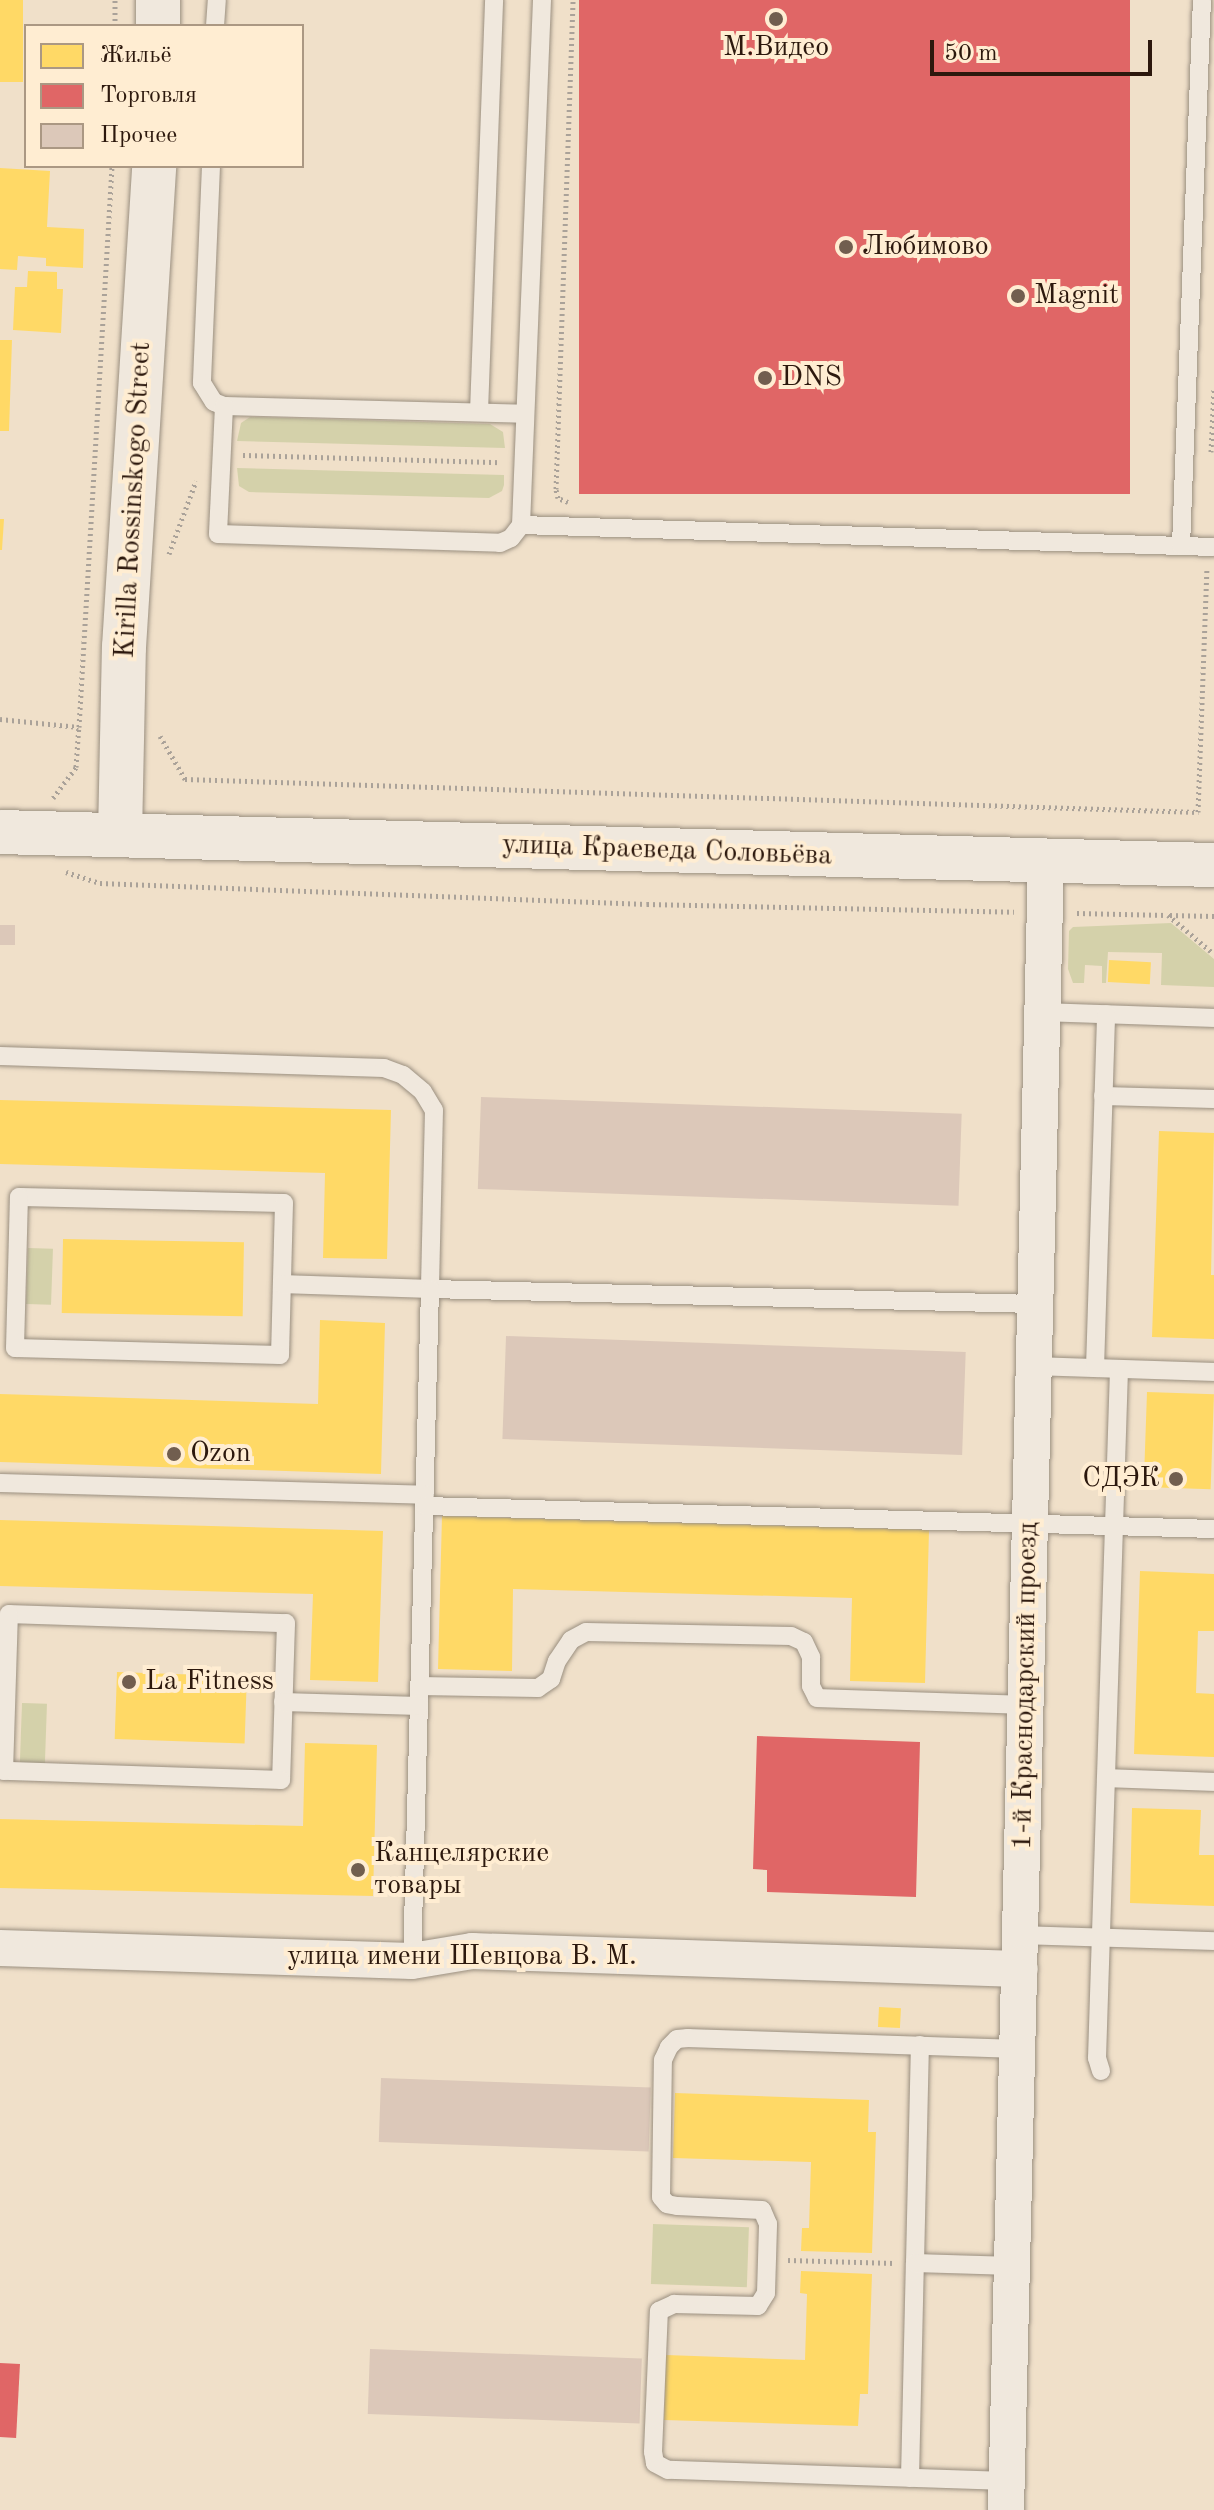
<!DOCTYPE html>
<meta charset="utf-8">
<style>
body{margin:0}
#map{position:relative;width:1214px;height:2510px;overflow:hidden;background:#f0e0c9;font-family:"Old Standard TT",serif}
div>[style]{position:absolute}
.green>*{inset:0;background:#d4d1aa;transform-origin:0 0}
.homes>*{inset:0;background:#ffd966;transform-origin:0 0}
.shops>*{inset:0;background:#e06666;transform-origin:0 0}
.building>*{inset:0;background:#dcc8b9;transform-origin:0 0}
.path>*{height:5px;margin-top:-2.5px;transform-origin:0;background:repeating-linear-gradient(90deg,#aaa299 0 2px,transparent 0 6px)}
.roads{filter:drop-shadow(0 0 2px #9a8f80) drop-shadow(0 0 2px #9a8f80)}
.lane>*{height:18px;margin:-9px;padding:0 9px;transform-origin:9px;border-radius:9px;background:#f0e8dd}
.street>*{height:36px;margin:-18px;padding:0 18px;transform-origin:18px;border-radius:18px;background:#f0e8dd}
.secondary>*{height:44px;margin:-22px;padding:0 22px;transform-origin:22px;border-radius:22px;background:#f0e8dd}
.dots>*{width:22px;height:22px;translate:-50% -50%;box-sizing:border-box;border:4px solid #ffedd2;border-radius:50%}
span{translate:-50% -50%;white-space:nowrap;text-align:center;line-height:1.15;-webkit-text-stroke:8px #ffedd2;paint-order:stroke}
.poi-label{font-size:28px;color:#2c180d}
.left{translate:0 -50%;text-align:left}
.right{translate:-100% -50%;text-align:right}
.street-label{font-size:28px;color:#2c180d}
.legend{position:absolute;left:24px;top:24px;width:280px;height:144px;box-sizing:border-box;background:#ffedd2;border:2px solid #ab9883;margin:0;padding:10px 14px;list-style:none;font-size:24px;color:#2c180d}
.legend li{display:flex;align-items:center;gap:16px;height:40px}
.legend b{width:40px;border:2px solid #ab9883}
.scale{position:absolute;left:930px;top:40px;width:222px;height:36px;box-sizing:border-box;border:4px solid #2c180d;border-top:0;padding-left:10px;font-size:24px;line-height:28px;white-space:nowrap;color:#2c180d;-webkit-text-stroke:6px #ffedd2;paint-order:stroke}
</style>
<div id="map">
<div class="green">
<i style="clip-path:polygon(250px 417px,490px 424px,503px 432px,505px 448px,237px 441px,241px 423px)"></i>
<i style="clip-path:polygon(237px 468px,504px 475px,504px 485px,502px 491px,489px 498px,249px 492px,239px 486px)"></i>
<i style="clip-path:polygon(1171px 923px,1214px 959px,1214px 987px,1161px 985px,1162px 953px,1108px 952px,1106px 983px,1102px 983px,1102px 966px,1085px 965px,1084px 983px,1073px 983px,1068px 969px,1069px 931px,1073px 927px)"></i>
<i style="left:28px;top:1248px;width:25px;height:56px;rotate:2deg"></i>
<i style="left:22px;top:1703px;width:25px;height:63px;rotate:2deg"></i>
<i style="left:653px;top:2224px;width:96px;height:60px;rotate:2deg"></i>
</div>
<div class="homes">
<i style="left:0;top:0;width:23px;height:82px"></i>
<i style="clip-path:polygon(0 168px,50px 171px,47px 227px,84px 229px,83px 268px,46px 266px,46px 258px,18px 256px,17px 270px,0 269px)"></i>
<i style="clip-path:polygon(28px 271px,57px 272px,57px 289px,63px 289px,61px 333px,13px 330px,15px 287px,27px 287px)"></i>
<i style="clip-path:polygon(0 340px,12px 340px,9px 431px,0 431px)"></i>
<i style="clip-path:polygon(0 519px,4px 519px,2px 550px,0 550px)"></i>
<i style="left:1109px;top:960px;width:42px;height:22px;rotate:3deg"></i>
<i style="clip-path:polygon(0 1100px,391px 1110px,387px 1259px,323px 1258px,325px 1173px,0 1164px)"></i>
<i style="clip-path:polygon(1159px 1131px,1214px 1133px,1211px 1275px,1214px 1275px,1214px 1339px,1152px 1337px)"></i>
<i style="left:63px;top:1239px;width:181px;height:74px;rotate:1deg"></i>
<i style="clip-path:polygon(320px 1320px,385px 1323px,381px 1474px,0 1462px,0 1394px,318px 1404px)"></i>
<i style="left:1147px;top:1392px;width:67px;height:95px;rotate:2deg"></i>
<i style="clip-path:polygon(442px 1516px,929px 1530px,925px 1683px,850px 1681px,852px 1598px,513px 1589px,512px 1671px,438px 1669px)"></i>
<i style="clip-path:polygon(0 1520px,383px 1531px,378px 1682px,310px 1680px,313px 1594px,0 1586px)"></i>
<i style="clip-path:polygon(1140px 1571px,1214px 1574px,1214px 1631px,1198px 1631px,1196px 1693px,1214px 1694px,1214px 1757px,1134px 1754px)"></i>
<i style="left:117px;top:1672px;width:130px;height:67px;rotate:2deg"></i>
<i style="clip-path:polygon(305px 1743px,377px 1745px,373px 1896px,0 1888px,0 1819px,303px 1826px)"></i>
<i style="clip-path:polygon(1132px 1808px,1201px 1810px,1199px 1855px,1214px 1855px,1214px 1906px,1130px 1903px)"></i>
<i style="left:879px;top:2007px;width:22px;height:20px;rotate:3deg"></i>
<i style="clip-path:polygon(675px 2093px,869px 2100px,868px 2132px,876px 2132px,872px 2253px,801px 2251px,802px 2228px,809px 2228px,811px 2162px,673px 2158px)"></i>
<i style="clip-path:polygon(801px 2271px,872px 2274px,868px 2394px,860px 2394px,858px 2426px,664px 2420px,666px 2355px,805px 2360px,807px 2294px,800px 2293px)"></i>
</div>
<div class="shops">
<i style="left:579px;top:0;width:551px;height:494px"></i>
<i style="clip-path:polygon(757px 1736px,920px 1742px,916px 1897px,767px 1892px,767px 1870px,753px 1869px)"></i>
<i style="left:0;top:2363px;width:20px;height:74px;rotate:3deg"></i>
</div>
<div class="building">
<i style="left:0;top:925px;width:15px;height:20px"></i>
<i style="left:481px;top:1097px;width:481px;height:92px;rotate:2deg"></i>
<i style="left:506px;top:1336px;width:460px;height:103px;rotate:2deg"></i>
<i style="left:381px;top:2078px;width:270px;height:64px;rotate:2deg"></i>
<i style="left:370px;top:2349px;width:272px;height:65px;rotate:2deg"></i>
</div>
<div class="path">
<i style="left:115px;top:26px;width:26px;rotate:-90deg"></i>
<i style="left:1211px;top:452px;width:63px;rotate:-87.3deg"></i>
<i style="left:243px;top:455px;width:258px;rotate:1.6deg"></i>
<i style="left:568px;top:502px;width:11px;rotate:-158deg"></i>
<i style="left:558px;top:498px;width:9px;rotate:-103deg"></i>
<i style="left:556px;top:489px;width:489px;rotate:-88deg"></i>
<i style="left:169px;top:554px;width:78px;rotate:-69.7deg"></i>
<i style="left:0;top:719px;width:79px;rotate:5.8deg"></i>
<i style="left:79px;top:727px;width:562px;rotate:-86.63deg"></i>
<i style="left:160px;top:736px;width:50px;rotate:59.8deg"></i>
<i style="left:185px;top:779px;width:1014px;rotate:1.87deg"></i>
<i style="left:1198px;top:812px;width:242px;rotate:-87.9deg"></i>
<i style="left:53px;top:798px;width:39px;rotate:-53deg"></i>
<i style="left:76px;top:767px;width:39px;rotate:-86deg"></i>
<i style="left:66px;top:872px;width:36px;rotate:18deg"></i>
<i style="left:100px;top:883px;width:547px;rotate:2.2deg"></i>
<i style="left:647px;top:904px;width:367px;rotate:1.2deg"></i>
<i style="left:1077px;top:913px;width:90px;rotate:1.3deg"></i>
<i style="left:1214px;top:916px;width:46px;rotate:-178.8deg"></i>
<i style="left:1168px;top:915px;width:60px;rotate:40.3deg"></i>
<i style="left:788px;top:2260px;width:106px;rotate:1.6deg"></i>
</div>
<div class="roads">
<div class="lane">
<i style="left:215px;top:26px;width:26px;rotate:-86deg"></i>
<i style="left:211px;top:166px;width:217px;rotate:92.4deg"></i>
<i style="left:202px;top:383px;width:22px;rotate:58deg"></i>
<i style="left:214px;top:402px;width:11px;rotate:22deg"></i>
<i style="left:224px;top:406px;width:301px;rotate:1.5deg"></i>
<i style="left:224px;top:406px;width:128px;rotate:92.7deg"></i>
<i style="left:218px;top:534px;width:282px;rotate:1.8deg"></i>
<i style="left:500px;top:543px;width:12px;rotate:-24deg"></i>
<i style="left:511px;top:538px;width:16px;rotate:-52deg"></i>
<i style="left:521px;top:525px;width:525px;rotate:-87.71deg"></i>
<i style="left:479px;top:412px;width:412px;rotate:-87.9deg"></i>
<i style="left:521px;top:525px;width:693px;rotate:1.82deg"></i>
<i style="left:1181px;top:546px;width:546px;rotate:-87.8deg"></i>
<i style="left:1043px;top:1012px;width:171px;rotate:2deg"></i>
<i style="left:0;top:1056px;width:384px;rotate:1.8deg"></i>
<i style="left:384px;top:1068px;width:20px;rotate:20deg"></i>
<i style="left:403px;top:1075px;width:26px;rotate:40deg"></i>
<i style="left:423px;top:1092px;width:21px;rotate:59deg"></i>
<i style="left:434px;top:1110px;width:179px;rotate:91.3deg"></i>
<i style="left:430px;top:1289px;width:605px;rotate:1.42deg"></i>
<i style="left:1103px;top:1096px;width:111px;rotate:1.5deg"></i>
<i style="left:19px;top:1197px;width:265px;rotate:1.3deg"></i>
<i style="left:284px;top:1203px;width:152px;rotate:91.5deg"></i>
<i style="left:280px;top:1355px;width:265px;rotate:-178.5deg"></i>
<i style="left:15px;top:1348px;width:151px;rotate:-88.5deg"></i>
<i style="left:282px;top:1284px;width:148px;rotate:1.9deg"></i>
<i style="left:430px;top:1289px;width:672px;rotate:91.53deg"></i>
<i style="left:1034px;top:1366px;width:180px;rotate:1.9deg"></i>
<i style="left:1095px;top:1368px;width:354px;rotate:-88.2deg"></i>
<i style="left:0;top:1483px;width:425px;rotate:1.6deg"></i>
<i style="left:425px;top:1506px;width:789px;rotate:1.67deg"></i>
<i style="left:9px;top:1614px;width:277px;rotate:1.9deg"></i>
<i style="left:286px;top:1623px;width:157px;rotate:91.8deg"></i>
<i style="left:281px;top:1780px;width:277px;rotate:-178.1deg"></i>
<i style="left:4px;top:1771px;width:157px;rotate:-88.2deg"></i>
<i style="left:419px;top:1686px;width:119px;rotate:1deg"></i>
<i style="left:538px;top:1688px;width:16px;rotate:-35deg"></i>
<i style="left:551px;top:1679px;width:19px;rotate:-72deg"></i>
<i style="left:557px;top:1661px;width:25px;rotate:-56deg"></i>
<i style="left:571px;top:1640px;width:17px;rotate:-28deg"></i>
<i style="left:586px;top:1632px;width:205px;rotate:1.1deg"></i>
<i style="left:791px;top:1636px;width:14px;rotate:25deg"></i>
<i style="left:804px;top:1642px;width:17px;rotate:65deg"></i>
<i style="left:811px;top:1657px;width:29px;rotate:90deg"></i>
<i style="left:811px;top:1686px;width:13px;rotate:63deg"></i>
<i style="left:817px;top:1698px;width:209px;rotate:1.9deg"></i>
<i style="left:283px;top:1702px;width:136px;rotate:1.7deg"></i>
<i style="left:1106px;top:1778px;width:108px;rotate:2.1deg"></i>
<i style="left:1020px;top:1935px;width:194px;rotate:1.8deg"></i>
<i style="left:1101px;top:2071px;width:14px;rotate:-107deg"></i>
<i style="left:1097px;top:2058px;width:689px;rotate:-88.17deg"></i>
<i style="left:915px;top:2263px;width:218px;rotate:-88.7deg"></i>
<i style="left:910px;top:2478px;width:215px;rotate:-88.7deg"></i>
<i style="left:915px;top:2263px;width:97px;rotate:1.8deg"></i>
<i style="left:1007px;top:2481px;width:339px;rotate:-178.1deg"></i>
<i style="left:668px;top:2470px;width:15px;rotate:-152deg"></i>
<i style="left:655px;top:2463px;width:11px;rotate:-100deg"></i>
<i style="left:653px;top:2452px;width:141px;rotate:-87.6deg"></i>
<i style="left:659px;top:2311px;width:17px;rotate:-25deg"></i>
<i style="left:674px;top:2304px;width:84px;rotate:1.4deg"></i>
<i style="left:758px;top:2306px;width:15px;rotate:-58deg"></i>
<i style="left:766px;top:2293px;width:69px;rotate:-88.3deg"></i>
<i style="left:768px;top:2224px;width:15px;rotate:-113deg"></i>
<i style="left:762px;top:2210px;width:85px;rotate:-177.3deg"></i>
<i style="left:677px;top:2206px;width:10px;rotate:-169deg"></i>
<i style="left:667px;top:2204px;width:9px;rotate:-131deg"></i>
<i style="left:661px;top:2197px;width:137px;rotate:-89.2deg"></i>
<i style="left:663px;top:2060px;width:14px;rotate:-65deg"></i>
<i style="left:669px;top:2047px;width:11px;rotate:-45deg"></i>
<i style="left:677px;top:2039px;width:11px;rotate:-5deg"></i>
<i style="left:688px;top:2038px;width:329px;rotate:1.9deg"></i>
</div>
<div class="street">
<i style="left:0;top:1948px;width:412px;rotate:1.8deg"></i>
<i style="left:412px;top:1961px;width:61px;rotate:-9.5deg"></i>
<i style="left:472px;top:1951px;width:548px;rotate:1.88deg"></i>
<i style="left:1006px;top:2510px;width:1648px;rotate:-88.61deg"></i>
</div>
<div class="secondary">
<i style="left:158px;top:26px;width:26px;rotate:-90deg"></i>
<i style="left:0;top:832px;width:1214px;rotate:1.56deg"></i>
<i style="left:120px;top:835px;width:188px;rotate:-88.8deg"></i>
<i style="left:124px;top:647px;width:482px;rotate:-86.4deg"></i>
</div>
</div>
<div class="dots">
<i style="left:776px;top:19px;background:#715e4f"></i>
<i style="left:846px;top:247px;background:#715e4f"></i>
<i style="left:1018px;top:296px;background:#715e4f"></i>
<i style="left:765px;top:378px;background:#715e4f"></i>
<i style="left:174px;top:1454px;background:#715e4f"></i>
<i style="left:1176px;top:1479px;background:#715e4f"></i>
<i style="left:129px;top:1682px;background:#715e4f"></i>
<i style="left:358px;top:1870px;background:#715e4f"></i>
</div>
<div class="poi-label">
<span style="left:776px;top:48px">М.Видео</span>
<span class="left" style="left:862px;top:247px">Любимово</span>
<span class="left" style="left:1034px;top:296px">Magnit</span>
<span class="left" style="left:781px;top:378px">DNS</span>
<span class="left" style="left:190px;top:1454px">Ozon</span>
<span class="right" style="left:1160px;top:1479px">СДЭК</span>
<span class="left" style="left:145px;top:1682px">La Fitness</span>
<span class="left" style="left:374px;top:1870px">Канцелярские<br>товары</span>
</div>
<div class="street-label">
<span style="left:134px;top:500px;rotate:-87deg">Kirilla Rossinskogo Street</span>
<span style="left:667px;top:851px;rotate:2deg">улица Краеведа Соловьёва</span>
<span style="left:1026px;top:1686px;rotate:-89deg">1-й Краснодарский проезд</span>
<span style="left:462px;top:1957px">улица имени Шевцова В. М.</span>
</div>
<ul class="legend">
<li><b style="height:22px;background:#ffd966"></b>Жильё</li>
<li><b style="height:22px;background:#e06666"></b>Торговля</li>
<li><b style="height:22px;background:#dcc8b9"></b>Прочее</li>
</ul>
<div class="scale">50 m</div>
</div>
